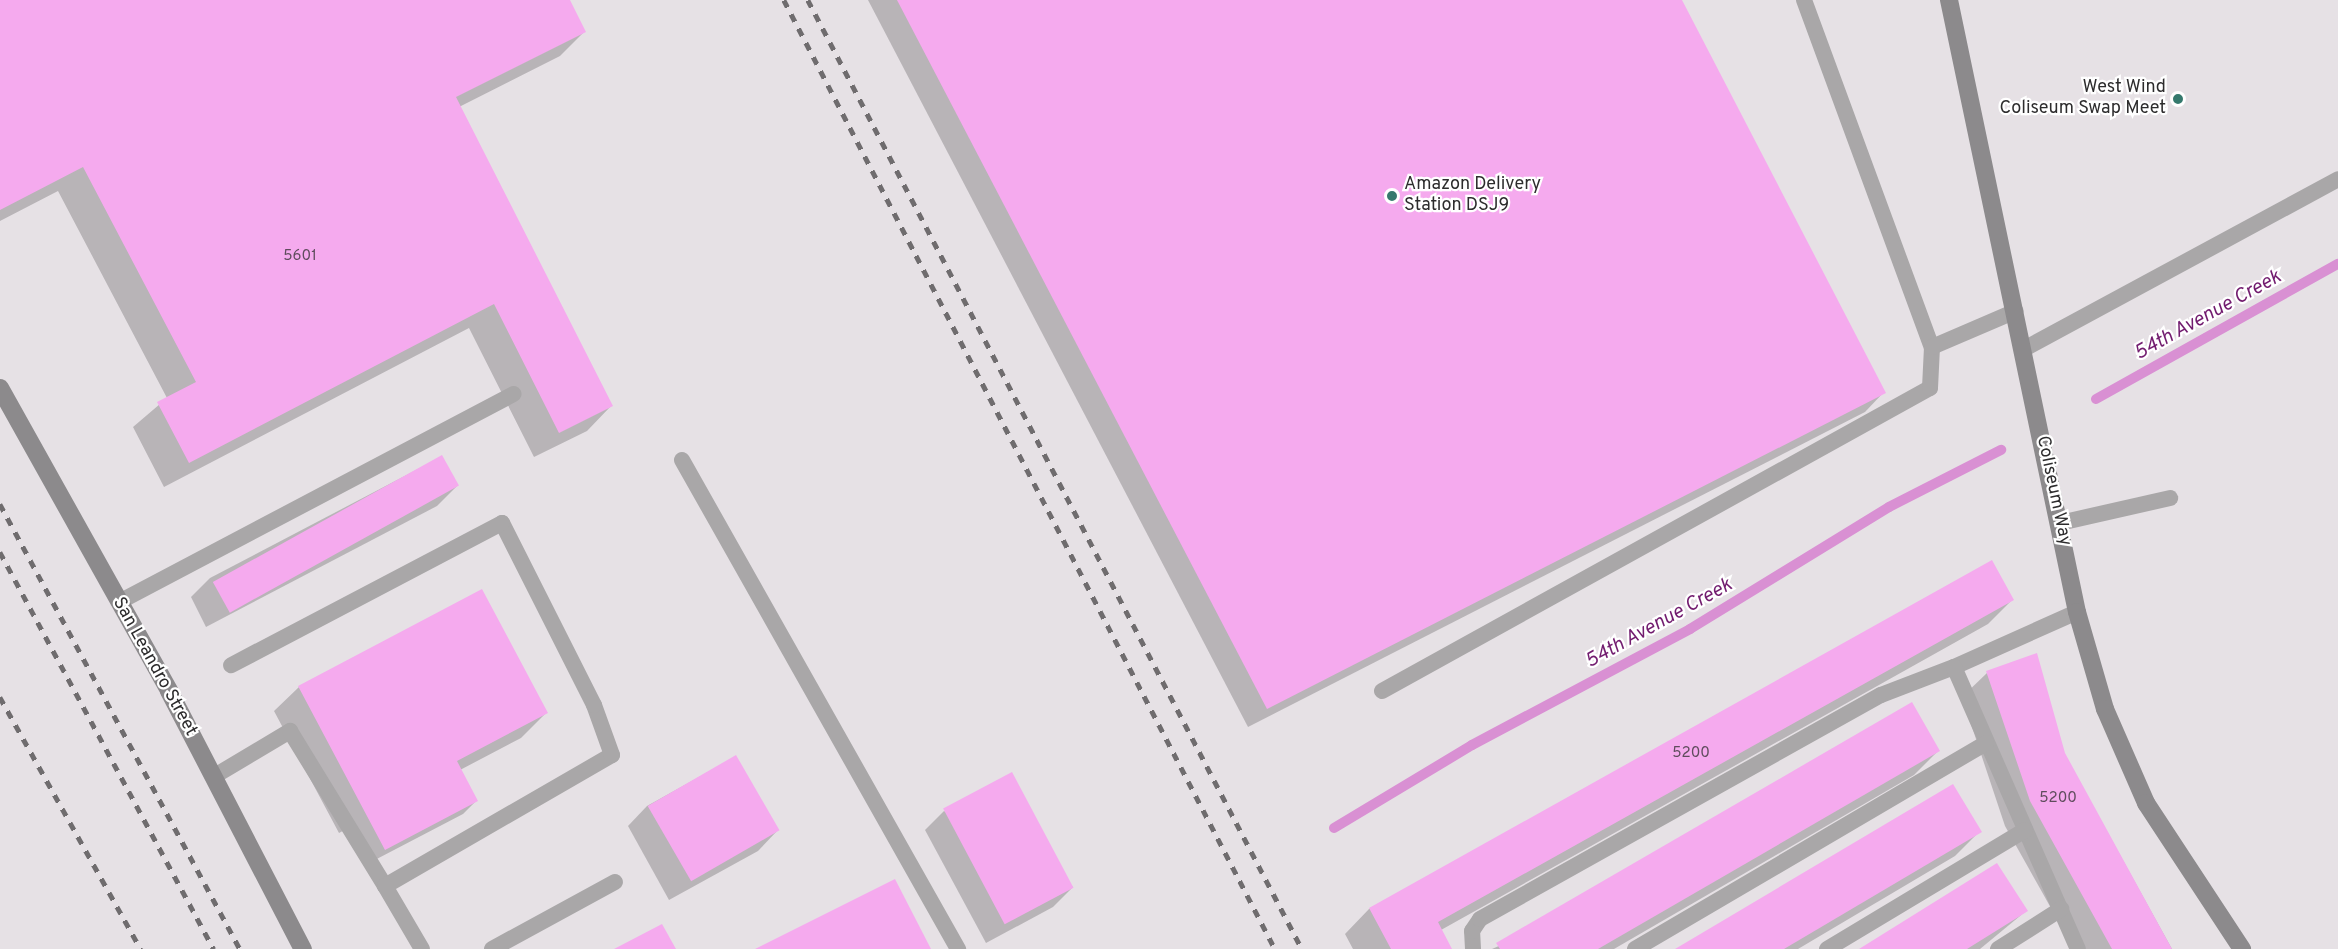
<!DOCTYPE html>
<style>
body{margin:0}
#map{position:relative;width:2338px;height:949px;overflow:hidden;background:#e6e1e5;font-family:Overpass,sans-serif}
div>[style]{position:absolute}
.shadow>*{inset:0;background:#0003}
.stream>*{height:10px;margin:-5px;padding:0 5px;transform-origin:5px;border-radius:5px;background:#d990d3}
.building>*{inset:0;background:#f5aaee;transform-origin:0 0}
.lane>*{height:16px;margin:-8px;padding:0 8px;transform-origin:8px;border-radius:8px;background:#a9a7a8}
.secondary>*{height:18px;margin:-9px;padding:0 9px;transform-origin:9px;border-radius:9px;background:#8c8a8c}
.rail>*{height:4.5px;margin-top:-2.25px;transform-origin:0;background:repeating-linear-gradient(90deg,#6f6c6e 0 8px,transparent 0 16px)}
.dots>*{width:16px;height:16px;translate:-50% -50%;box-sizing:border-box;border:3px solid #fff;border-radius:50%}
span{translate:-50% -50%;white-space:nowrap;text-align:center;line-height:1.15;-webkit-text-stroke:4.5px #fff;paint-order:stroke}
.number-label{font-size:15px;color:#5f4c5d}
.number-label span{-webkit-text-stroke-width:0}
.poi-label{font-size:18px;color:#2d2c2d}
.right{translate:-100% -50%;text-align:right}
.left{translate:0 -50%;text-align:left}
.street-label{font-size:18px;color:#2d2c2d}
.water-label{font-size:20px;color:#721c6f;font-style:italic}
</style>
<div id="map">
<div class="shadow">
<i style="clip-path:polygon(0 0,568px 0,584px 32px,560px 56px,459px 107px,611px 406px,587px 431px,534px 457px,469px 328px,164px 487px,133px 427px,167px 398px,58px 191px,0 221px)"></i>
<i style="clip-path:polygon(868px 0,1681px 0,1884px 392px,1865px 412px,1248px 727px)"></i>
<i style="clip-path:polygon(441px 457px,457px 486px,437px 506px,206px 627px,191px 597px,210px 578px)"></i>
<i style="clip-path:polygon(1991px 562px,2012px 600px,1988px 624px,1441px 930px,1451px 949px,1353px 949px,1345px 934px,1369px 909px)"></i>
<i style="clip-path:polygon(1987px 673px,2064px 754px,2172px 949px,2074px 949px,2005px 826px,1962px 697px)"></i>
<i style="clip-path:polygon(299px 687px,546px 713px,521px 738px,460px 770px,476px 801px,463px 814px,371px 862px,352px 826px,339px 833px,274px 711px)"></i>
<i style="clip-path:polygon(1938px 751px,1914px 775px,1614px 949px,1492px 949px)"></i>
<i style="clip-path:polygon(735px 757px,777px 831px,758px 851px,669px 900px,628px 826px,647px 806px)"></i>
<i style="clip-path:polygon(944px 811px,1073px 887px,1053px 907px,986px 943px,925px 830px)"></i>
<i style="clip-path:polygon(1980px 831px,1955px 856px,1798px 949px,1678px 949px)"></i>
<i style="clip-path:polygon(2026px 911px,1980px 949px,1862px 949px)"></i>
</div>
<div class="stream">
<i style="left:2096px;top:399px;width:277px;rotate:-29.2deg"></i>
<i style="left:1334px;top:828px;width:161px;rotate:-31deg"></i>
<i style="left:1472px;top:745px;width:247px;rotate:-28deg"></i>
<i style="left:1690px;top:629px;width:233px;rotate:-31.5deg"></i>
<i style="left:1889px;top:507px;width:126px;rotate:-27deg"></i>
</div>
<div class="building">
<i style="clip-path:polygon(0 0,570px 0,586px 32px,456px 97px,613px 406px,559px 433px,494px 304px,189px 463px,157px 402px,196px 382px,83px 167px,0 210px)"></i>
<i style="clip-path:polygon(897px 0,1682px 0,1886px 393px,1267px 709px)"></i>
<i style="left:442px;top:455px;width:35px;height:262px;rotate:61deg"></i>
<i style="clip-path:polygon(1992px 560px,2014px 600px,1438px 922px,1452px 949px,1391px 949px,1369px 908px)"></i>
<i style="clip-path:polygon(482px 589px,548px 713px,457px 761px,478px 801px,385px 850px,298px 686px)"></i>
<i style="clip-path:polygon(2037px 653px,2065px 753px,2172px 949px,2112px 949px,2030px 801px,1986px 671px)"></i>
<i style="clip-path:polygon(1912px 702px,1940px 751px,1598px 949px,1500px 949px,1496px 943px)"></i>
<i style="left:736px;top:755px;width:87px;height:102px;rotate:60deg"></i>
<i style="left:1012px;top:772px;width:131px;height:78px;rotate:62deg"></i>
<i style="clip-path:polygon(1953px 784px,1982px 832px,1784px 949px,1675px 949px)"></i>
<i style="clip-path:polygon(1997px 863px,2028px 911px,1967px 949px,1859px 949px)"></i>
<i style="clip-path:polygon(895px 879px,931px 949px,755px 949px)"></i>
<i style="clip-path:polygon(662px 924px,676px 949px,614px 949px)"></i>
</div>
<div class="lane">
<i style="left:1804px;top:0;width:370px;rotate:69.8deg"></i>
<i style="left:2024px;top:349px;width:357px;rotate:-28.4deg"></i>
<i style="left:682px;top:460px;width:562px;rotate:60.56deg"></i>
<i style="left:2060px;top:523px;width:113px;rotate:-12.8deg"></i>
<i style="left:119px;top:602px;width:446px;rotate:-27.8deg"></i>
<i style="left:1954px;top:667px;width:135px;rotate:-24.1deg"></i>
<i style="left:1382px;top:691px;width:626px;rotate:-28.94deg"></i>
<i style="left:1930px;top:388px;width:41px;rotate:-87.2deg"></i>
<i style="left:1932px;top:347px;width:91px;rotate:-23.2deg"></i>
<i style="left:213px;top:777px;width:90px;rotate:-30.9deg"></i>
<i style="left:290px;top:731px;width:182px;rotate:58.5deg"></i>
<i style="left:385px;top:886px;width:262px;rotate:-30deg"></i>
<i style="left:612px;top:755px;width:53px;rotate:-109.8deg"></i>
<i style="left:594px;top:705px;width:204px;rotate:-116.8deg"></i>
<i style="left:502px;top:523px;width:306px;rotate:152.3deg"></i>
<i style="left:385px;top:886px;width:73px;rotate:59.6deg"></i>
<i style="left:492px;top:949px;width:140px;rotate:-28.6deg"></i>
<i style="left:1473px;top:949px;width:18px;rotate:-93deg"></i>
<i style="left:1472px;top:931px;width:14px;rotate:-56deg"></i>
<i style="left:1480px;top:919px;width:459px;rotate:-29.2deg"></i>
<i style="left:1881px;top:695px;width:78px;rotate:-21deg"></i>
<i style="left:1954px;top:667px;width:308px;rotate:66.3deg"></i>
<i style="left:1635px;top:949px;width:407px;rotate:-30.4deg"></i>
<i style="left:1827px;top:949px;width:231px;rotate:-31deg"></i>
<i style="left:1998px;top:949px;width:75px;rotate:-32.4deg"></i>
</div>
<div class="secondary">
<i style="left:1949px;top:0;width:625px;rotate:78.19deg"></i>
<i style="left:2077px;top:612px;width:101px;rotate:73.9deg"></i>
<i style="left:2105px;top:709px;width:103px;rotate:66.4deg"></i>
<i style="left:2146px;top:803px;width:175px;rotate:56.7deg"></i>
<i style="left:0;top:388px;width:347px;rotate:60.8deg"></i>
<i style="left:169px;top:691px;width:291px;rotate:62.6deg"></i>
</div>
<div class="rail">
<i style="left:784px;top:0;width:1068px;rotate:62.64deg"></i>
<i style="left:808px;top:0;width:1070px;rotate:62.5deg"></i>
<i style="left:0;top:504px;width:506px;rotate:61.66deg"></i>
<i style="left:0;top:552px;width:451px;rotate:61.7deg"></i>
<i style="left:0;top:697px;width:289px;rotate:60.8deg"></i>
</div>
<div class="dots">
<i style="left:2178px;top:99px;background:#35796d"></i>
<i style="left:1392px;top:196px;background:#35796d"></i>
</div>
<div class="number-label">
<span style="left:300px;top:257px">5601</span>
<span style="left:1691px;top:754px">5200</span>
<span style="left:2058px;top:799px">5200</span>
</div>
<div class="poi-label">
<span class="right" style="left:2166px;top:99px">West Wind<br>Coliseum Swap Meet</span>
<span class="left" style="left:1404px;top:196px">Amazon Delivery<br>Station DSJ9</span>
</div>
<div class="street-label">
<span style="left:2053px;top:491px;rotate:78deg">Coliseum Way</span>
<span style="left:154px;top:667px;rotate:61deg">San Leandro Street</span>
</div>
<div class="water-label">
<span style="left:2208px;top:316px;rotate:-29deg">54th Avenue Creek</span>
<span style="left:1659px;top:624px;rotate:-29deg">54th Avenue Creek</span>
</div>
</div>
